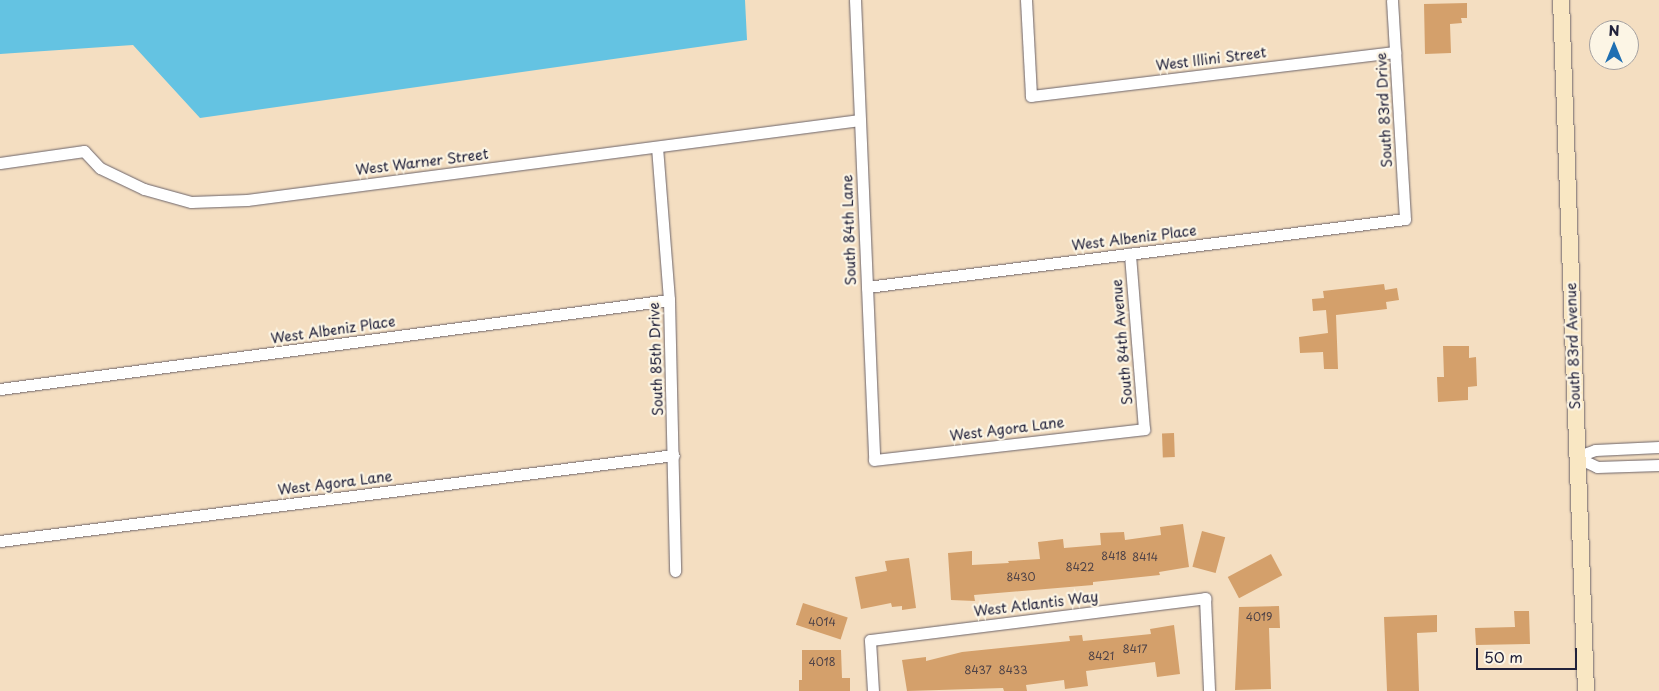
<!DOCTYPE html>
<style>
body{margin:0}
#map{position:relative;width:1659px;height:691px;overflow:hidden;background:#f4dec1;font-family:"Playpen Sans",sans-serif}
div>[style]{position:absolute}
.water>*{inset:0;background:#64c3e2}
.building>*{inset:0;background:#d4a06b;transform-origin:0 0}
.roads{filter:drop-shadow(0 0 1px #6c646a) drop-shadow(0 0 1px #6c646a)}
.street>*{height:11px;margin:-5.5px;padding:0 5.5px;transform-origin:5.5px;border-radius:5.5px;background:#fff}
.secondary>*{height:16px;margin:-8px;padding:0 8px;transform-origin:8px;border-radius:8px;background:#f9e7c3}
span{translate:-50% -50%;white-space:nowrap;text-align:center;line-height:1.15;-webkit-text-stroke:4.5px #fcf5e5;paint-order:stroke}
.number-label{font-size:11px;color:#4e4247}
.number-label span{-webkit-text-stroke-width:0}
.street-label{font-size:14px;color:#22223b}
.north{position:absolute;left:1589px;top:20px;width:50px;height:50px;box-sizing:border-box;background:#fcf5e5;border:1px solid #a5a1a1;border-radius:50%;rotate:0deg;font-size:14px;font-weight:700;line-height:20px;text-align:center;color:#22223b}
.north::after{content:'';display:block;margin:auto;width:18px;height:22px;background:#1f6fb2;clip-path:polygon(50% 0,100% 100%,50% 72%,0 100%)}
.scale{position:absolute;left:1476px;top:648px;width:101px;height:22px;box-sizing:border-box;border:2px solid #22223b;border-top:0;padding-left:6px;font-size:15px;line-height:18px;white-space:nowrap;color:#22223b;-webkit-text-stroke:4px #fcf5e5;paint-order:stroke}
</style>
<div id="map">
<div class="water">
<i style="clip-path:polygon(0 0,745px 0,747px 40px,200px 118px,133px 45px,0 54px)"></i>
</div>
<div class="building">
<i style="clip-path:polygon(1467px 3px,1467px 18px,1461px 18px,1462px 23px,1450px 24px,1451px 53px,1425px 54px,1424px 4px)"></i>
<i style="clip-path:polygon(1384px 284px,1385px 290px,1397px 288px,1399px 300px,1386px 302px,1387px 309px,1336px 315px,1338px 369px,1324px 369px,1323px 352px,1300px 353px,1299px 337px,1328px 333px,1326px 310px,1313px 311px,1312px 299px,1324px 298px,1323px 291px)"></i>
<i style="clip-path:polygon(1443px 346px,1469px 346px,1469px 358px,1476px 357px,1477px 386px,1468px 387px,1468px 400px,1438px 402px,1437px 377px,1444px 377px)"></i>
<i style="left:1174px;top:433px;width:24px;height:12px;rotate:88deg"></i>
<i style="clip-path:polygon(1183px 524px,1189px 567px,1159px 572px,1160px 575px,1093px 582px,1093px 585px,974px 595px,975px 601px,951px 600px,948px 553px,972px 551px,972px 565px,1009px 563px,1008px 561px,1040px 559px,1038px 542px,1063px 539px,1064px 548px,1101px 545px,1100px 533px,1124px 532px,1125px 540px,1161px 535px,1160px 527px)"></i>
<i style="left:1202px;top:531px;width:24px;height:37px;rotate:15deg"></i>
<i style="left:1271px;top:554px;width:24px;height:49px;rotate:62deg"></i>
<i style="clip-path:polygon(909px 558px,916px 608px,902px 610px,902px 606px,892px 607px,891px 603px,861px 609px,855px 577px,887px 571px,885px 561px)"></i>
<i style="left:803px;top:603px;width:47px;height:23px;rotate:18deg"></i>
<i style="clip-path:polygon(1279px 606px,1280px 628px,1269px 628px,1271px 689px,1235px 690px,1239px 607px)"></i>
<i style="clip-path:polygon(1514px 611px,1529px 611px,1530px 644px,1476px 645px,1475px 628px,1515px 627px)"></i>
<i style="clip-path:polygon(1437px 615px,1437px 632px,1417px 633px,1419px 691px,1387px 691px,1384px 617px)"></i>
<i style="clip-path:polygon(1174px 625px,1180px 674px,1157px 677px,1155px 662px,1086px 671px,1088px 686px,1065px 689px,1064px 680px,1026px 685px,1027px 691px,1004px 691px,1003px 688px,907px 691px,902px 660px,926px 657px,926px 661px,962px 652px,1070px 641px,1069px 636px,1082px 635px,1083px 641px,1151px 634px,1150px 629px)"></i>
<i style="clip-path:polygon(802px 650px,841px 650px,842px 678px,850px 678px,850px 691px,799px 691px,799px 680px,802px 680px)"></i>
</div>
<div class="roads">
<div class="street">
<i style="left:855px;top:0;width:460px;rotate:87.6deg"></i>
<i style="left:874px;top:460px;width:272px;rotate:-6.5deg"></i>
<i style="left:1144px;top:429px;width:176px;rotate:-94.6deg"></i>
<i style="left:1026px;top:0;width:96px;rotate:87deg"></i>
<i style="left:1031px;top:96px;width:367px;rotate:-6.9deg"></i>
<i style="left:657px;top:147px;width:153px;rotate:85.5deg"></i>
<i style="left:669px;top:300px;width:271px;rotate:88.7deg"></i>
<i style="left:0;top:163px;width:85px;rotate:-8.1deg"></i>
<i style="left:84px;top:151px;width:23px;rotate:47deg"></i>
<i style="left:100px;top:168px;width:49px;rotate:25.5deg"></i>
<i style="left:144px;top:189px;width:49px;rotate:15.5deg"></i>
<i style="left:191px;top:202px;width:56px;rotate:-2deg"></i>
<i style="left:247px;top:200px;width:618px;rotate:-7.44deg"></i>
<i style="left:867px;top:287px;width:542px;rotate:-7.2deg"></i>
<i style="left:1405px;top:219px;width:219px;rotate:-93.4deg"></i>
<i style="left:0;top:389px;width:675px;rotate:-7.58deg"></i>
<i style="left:1576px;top:457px;width:23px;rotate:25deg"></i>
<i style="left:1597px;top:467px;width:62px;rotate:-1.8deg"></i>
<i style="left:1576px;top:457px;width:20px;rotate:-20deg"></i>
<i style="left:1595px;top:450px;width:64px;rotate:-2.7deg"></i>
<i style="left:0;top:541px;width:679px;rotate:-7.27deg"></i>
<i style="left:873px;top:691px;width:51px;rotate:-93.4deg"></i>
<i style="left:870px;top:640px;width:338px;rotate:-7.1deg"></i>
<i style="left:1205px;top:598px;width:93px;rotate:87.5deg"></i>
</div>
<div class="secondary">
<i style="left:1561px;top:0;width:691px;rotate:87.93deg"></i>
</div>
</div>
<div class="number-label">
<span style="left:1114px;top:556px">8418</span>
<span style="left:1145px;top:557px">8414</span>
<span style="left:1080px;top:567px">8422</span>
<span style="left:1021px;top:577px">8430</span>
<span style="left:1259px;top:617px">4019</span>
<span style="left:822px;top:622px">4014</span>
<span style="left:1135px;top:649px">8417</span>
<span style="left:1101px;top:656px">8421</span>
<span style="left:822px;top:662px">4018</span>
<span style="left:978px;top:670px">8437</span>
<span style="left:1013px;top:670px">8433</span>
</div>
<div class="street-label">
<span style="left:1211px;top:59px;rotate:-7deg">West Illini Street</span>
<span style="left:1384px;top:110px;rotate:-93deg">South 83rd Drive</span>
<span style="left:422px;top:162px;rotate:-7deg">West Warner Street</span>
<span style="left:849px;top:230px;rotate:-92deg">South 84th Lane</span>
<span style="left:1134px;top:238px;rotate:-7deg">West Albeniz Place</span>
<span style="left:333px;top:330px;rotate:-8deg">West Albeniz Place</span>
<span style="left:1122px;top:342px;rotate:-95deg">South 84th Avenue</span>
<span style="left:1573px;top:346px;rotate:-92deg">South 83rd Avenue</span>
<span style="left:656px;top:359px;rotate:-92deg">South 85th Drive</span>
<span style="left:1007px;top:429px;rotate:-7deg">West Agora Lane</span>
<span style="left:335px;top:483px;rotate:-7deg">West Agora Lane</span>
<span style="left:1036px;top:604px;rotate:-7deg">West Atlantis Way</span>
</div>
<div class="north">N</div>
<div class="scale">50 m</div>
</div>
